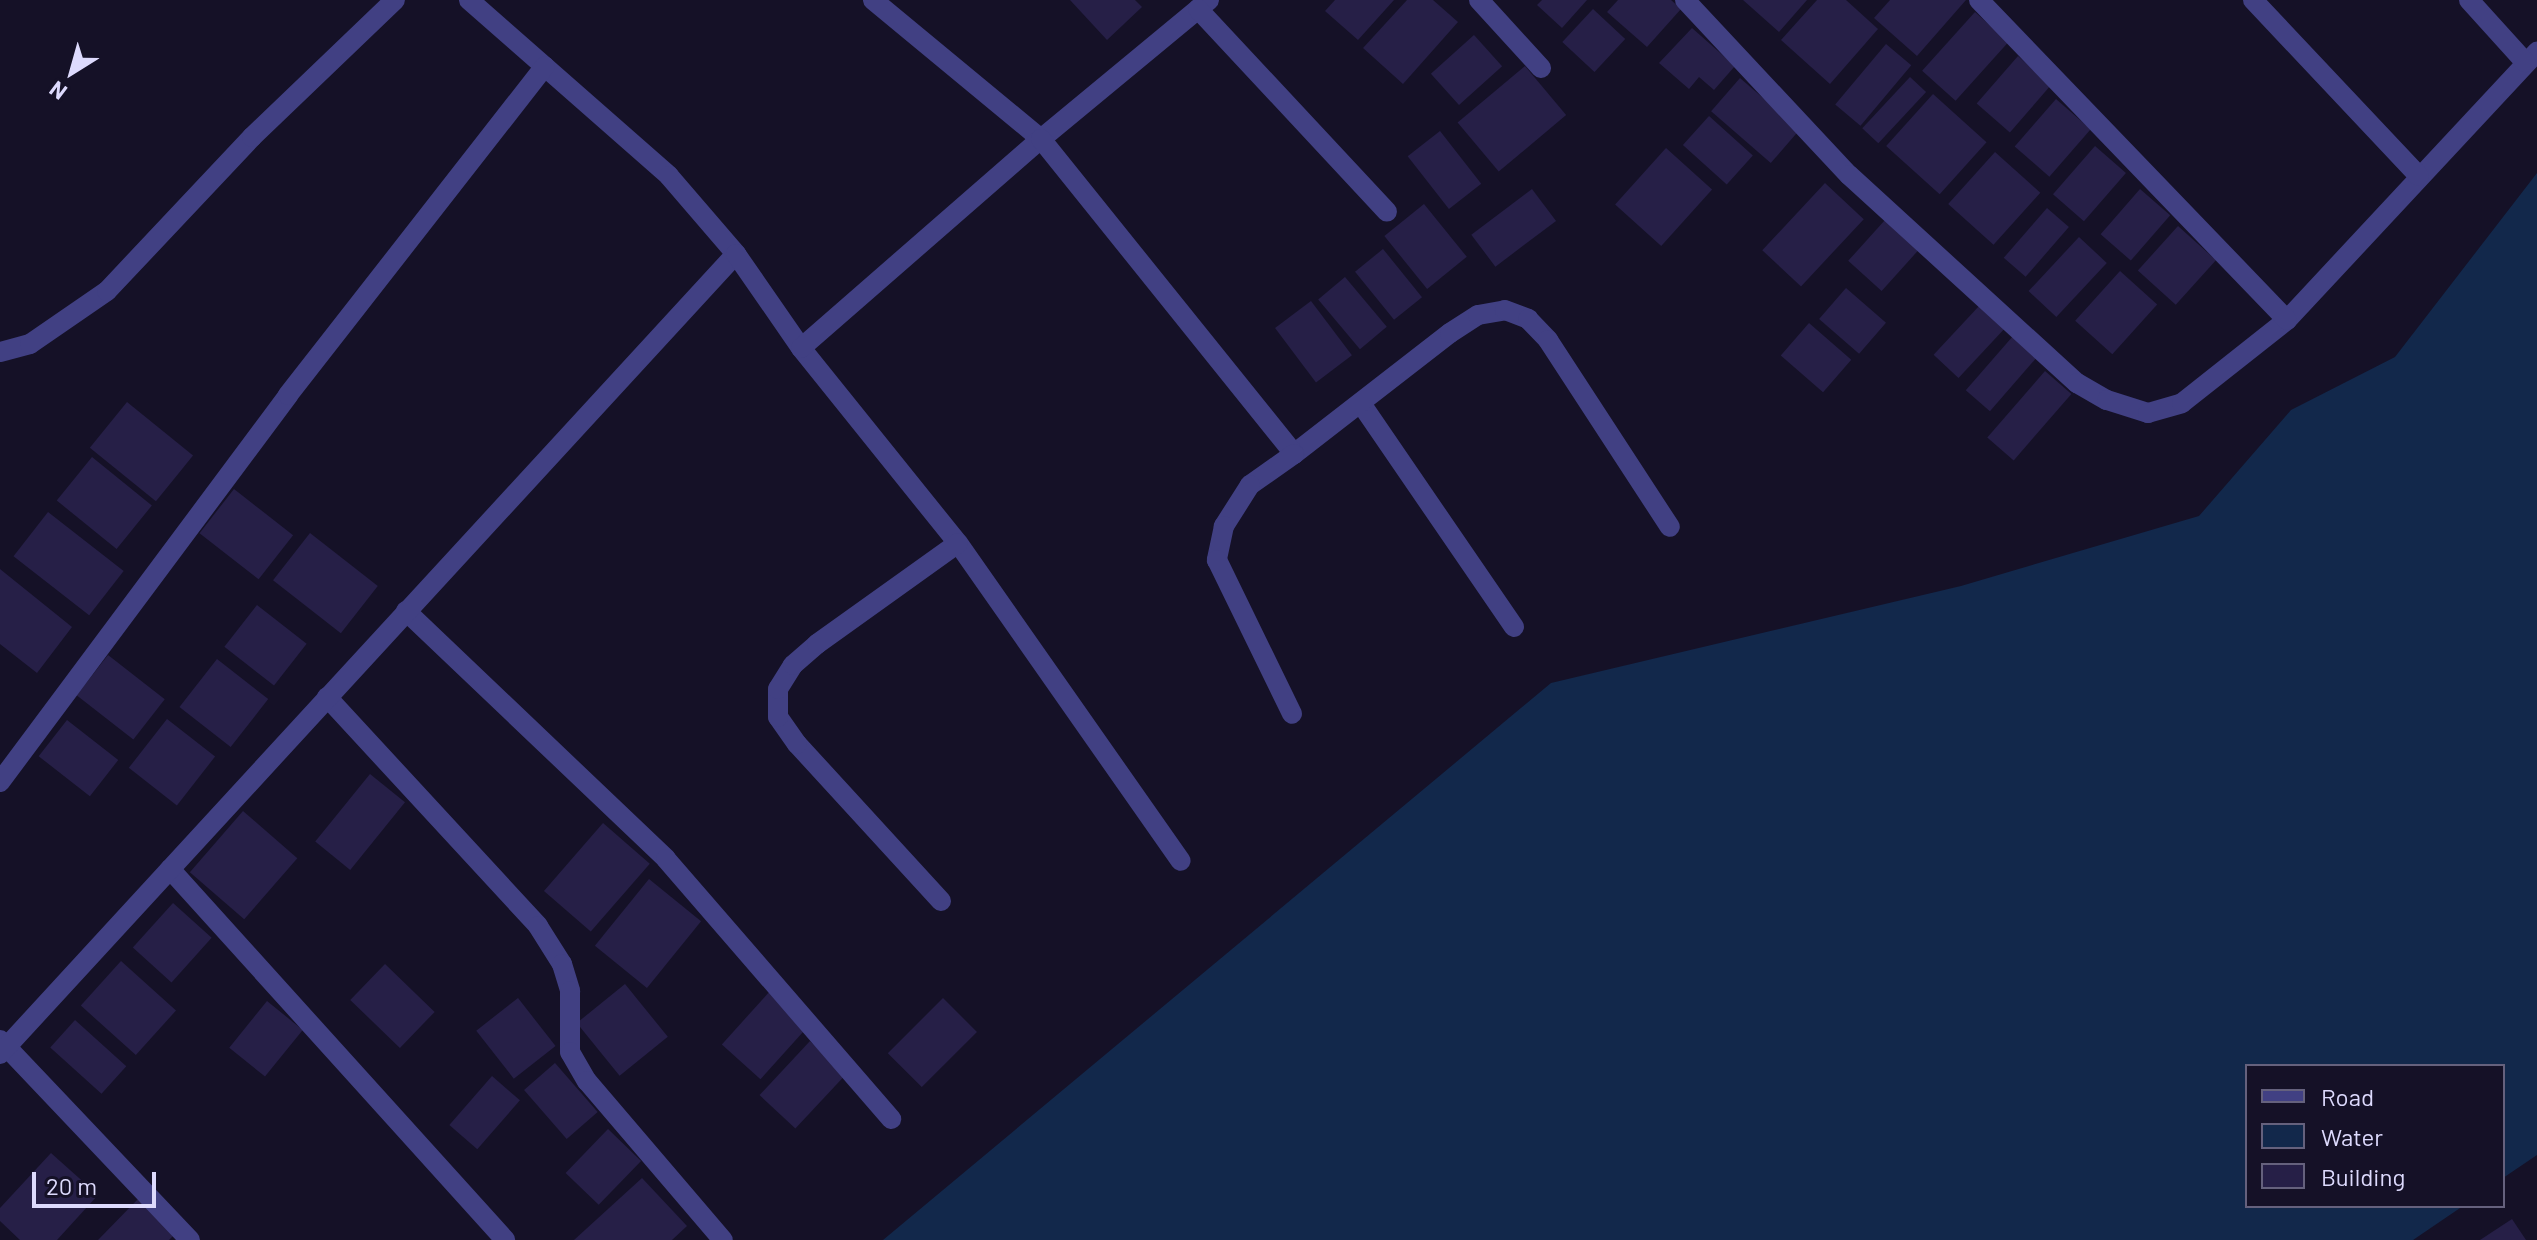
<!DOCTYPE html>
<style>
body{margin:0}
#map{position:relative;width:2537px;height:1240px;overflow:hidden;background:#151127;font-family:Barlow,sans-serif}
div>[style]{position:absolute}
.water>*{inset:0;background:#12284b}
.building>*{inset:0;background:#261f47;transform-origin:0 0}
.minor>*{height:20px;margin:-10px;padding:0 10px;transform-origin:10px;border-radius:10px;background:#414083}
span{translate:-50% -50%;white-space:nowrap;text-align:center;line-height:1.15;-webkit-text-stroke:6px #151127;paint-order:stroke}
.legend{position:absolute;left:2245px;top:1064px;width:260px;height:144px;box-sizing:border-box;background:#151127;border:2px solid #65617d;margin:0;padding:10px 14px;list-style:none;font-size:24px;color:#dddafd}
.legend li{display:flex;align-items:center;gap:16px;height:40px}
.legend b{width:40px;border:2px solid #65617d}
.north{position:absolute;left:32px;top:32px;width:80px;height:80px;-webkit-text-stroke:6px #151127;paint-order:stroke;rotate:217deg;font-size:22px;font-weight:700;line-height:32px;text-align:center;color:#dddafd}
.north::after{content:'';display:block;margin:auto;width:28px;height:36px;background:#dddafd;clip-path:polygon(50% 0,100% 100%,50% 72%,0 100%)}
.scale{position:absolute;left:32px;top:1172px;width:124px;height:36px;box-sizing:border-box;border:4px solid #dddafd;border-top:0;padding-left:10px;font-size:24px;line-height:28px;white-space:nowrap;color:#dddafd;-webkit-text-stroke:6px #151127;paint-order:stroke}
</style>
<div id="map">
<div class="water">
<i style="clip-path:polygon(2537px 173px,2537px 1155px,2503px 1178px,2503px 1066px,2247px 1066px,2247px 1206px,2463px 1206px,2413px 1240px,883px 1240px,1551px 683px,1961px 586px,2199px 516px,2291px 410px,2395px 357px)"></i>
</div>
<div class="building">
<i style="clip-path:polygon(1070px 0,1135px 0,1142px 7px,1107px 40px)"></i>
<i style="clip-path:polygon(1335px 0,1394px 0,1358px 40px,1325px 11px)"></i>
<i style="clip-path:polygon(1407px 0,1433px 0,1458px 22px,1403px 84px,1363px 48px)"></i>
<i style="clip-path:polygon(1542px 0,1587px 0,1562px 28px,1537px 5px)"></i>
<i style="clip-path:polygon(1618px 0,1671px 0,1681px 9px,1647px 47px,1607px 12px)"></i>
<i style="clip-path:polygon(1743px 0,1807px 0,1779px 32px)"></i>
<i style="clip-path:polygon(1817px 0,1846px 0,1878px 29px,1830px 84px,1781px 40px)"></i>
<i style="clip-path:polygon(1890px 0,1966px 0,1917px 56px,1874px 18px)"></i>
<i style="left:1593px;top:9px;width:44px;height:45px;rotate:43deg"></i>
<i style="left:1975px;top:12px;width:45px;height:79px;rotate:42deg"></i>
<i style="clip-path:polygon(1692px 28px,1735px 66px,1714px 90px,1699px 77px,1689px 89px,1659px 63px)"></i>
<i style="left:1474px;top:35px;width:42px;height:58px;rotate:48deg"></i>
<i style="left:1886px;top:44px;width:33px;height:79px;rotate:40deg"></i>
<i style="left:2018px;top:56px;width:44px;height:63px;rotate:41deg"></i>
<i style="left:1525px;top:66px;width:64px;height:88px;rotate:50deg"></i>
<i style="left:1910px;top:77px;width:22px;height:70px;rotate:43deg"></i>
<i style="left:1740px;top:78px;width:79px;height:44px;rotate:41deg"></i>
<i style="left:1933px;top:94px;width:72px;height:70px;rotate:42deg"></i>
<i style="left:2056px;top:99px;width:46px;height:63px;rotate:41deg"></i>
<i style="left:1709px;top:116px;width:59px;height:39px;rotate:42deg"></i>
<i style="left:1440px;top:131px;width:67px;height:41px;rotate:52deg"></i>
<i style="left:2095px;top:146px;width:41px;height:64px;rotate:41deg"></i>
<i style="left:1666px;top:148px;width:62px;height:76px;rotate:42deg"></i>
<i style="left:1995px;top:152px;width:61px;height:70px;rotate:42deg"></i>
<i style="left:1825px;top:183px;width:53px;height:92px;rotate:43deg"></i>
<i style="left:1532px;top:189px;width:40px;height:76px;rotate:53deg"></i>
<i style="left:2140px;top:189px;width:40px;height:60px;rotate:41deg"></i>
<i style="left:1424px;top:204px;width:68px;height:51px;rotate:51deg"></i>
<i style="left:2047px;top:208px;width:29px;height:66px;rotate:41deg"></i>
<i style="left:1885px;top:220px;width:45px;height:55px;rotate:42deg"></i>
<i style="left:2178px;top:226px;width:51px;height:60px;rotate:42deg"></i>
<i style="left:2079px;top:237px;width:38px;height:74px;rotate:43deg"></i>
<i style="left:1383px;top:249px;width:62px;height:36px;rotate:51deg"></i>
<i style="left:2120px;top:271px;width:50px;height:67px;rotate:42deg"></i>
<i style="left:1345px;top:277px;width:65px;height:35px;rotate:50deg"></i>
<i style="left:1846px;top:288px;width:53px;height:41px;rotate:41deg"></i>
<i style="left:1311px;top:301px;width:68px;height:45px;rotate:53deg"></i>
<i style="left:1980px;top:305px;width:34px;height:68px;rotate:43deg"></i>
<i style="left:1809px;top:323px;width:56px;height:43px;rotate:41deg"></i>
<i style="left:2013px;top:336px;width:32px;height:72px;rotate:41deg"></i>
<i style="left:2045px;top:371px;width:35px;height:88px;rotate:41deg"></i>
<i style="left:127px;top:402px;width:85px;height:59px;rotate:39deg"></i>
<i style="left:92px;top:457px;width:77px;height:56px;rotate:39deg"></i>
<i style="left:234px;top:489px;width:75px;height:56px;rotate:38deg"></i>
<i style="left:48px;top:512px;width:96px;height:56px;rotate:38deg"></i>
<i style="left:310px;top:533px;width:86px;height:60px;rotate:38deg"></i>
<i style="clip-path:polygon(0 569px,72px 627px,37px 673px,0 644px)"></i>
<i style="left:257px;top:605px;width:63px;height:53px;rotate:38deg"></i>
<i style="left:108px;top:655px;width:72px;height:51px;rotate:38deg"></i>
<i style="left:217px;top:659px;width:65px;height:61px;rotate:38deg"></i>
<i style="left:167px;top:719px;width:61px;height:62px;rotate:38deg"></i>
<i style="left:67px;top:720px;width:65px;height:46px;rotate:38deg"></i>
<i style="left:370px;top:774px;width:45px;height:87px;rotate:39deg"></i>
<i style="left:243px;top:811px;width:72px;height:81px;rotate:41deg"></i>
<i style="left:603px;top:823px;width:62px;height:90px;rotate:41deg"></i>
<i style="left:649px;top:879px;width:67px;height:86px;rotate:39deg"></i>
<i style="left:173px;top:903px;width:52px;height:60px;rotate:42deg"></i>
<i style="left:121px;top:961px;width:74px;height:60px;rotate:42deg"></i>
<i style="left:385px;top:964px;width:69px;height:50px;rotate:44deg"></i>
<i style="left:625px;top:984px;width:68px;height:62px;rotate:51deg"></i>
<i style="left:770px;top:991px;width:52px;height:72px;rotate:42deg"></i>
<i style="left:518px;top:998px;width:61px;height:53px;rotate:52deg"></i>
<i style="left:943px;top:998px;width:48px;height:78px;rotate:45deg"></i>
<i style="left:267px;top:1001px;width:46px;height:60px;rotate:39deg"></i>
<i style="left:75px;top:1020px;width:69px;height:37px;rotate:42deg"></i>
<i style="left:810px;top:1041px;width:49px;height:74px;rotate:43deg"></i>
<i style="left:555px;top:1063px;width:65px;height:41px;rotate:49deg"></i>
<i style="left:492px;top:1076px;width:37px;height:65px;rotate:41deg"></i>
<i style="left:608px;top:1129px;width:46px;height:61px;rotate:44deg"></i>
<i style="clip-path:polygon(51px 1153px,98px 1195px,57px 1240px,20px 1240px,0 1221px,0 1208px)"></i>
<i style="clip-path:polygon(642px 1178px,687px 1226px,672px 1240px,574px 1240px)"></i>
<i style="clip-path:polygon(138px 1199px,175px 1234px,169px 1240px,98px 1240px)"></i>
<i style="clip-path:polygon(2512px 1219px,2526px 1240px,2480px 1240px)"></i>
</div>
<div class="minor">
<i style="left:469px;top:0;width:266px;rotate:41.3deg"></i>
<i style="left:669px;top:176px;width:103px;rotate:49.3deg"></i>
<i style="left:873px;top:0;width:218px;rotate:39.6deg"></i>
<i style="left:1041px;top:139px;width:218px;rotate:-39.6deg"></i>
<i style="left:1479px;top:0;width:92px;rotate:47.6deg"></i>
<i style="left:1685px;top:0;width:240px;rotate:46.9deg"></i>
<i style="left:1849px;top:175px;width:309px;rotate:42.4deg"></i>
<i style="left:2077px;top:383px;width:34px;rotate:30deg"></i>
<i style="left:2107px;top:400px;width:43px;rotate:17.6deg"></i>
<i style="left:2148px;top:413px;width:35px;rotate:-16deg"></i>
<i style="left:2182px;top:403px;width:134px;rotate:-38.3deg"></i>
<i style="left:2287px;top:320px;width:367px;rotate:-47deg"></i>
<i style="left:1979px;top:0;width:444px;rotate:46.1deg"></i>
<i style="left:2253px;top:0;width:242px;rotate:46.7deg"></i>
<i style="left:2469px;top:0;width:84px;rotate:47.9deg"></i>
<i style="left:1198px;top:9px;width:277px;rotate:47deg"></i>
<i style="left:801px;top:348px;width:250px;rotate:51.2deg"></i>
<i style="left:958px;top:543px;width:388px;rotate:55deg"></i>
<i style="left:0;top:352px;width:31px;rotate:-15deg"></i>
<i style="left:30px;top:344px;width:93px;rotate:-34.5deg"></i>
<i style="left:107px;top:291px;width:212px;rotate:-46.7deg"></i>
<i style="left:252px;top:137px;width:198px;rotate:-43.8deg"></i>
<i style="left:1362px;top:405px;width:269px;rotate:55.6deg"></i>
<i style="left:1294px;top:454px;width:197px;rotate:-37.8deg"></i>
<i style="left:1450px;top:333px;width:33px;rotate:-33deg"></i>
<i style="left:1478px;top:315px;width:27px;rotate:-10deg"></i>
<i style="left:1505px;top:310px;width:25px;rotate:21deg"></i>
<i style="left:1528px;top:319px;width:29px;rotate:46deg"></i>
<i style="left:1548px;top:340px;width:223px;rotate:56.9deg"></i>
<i style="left:406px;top:611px;width:359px;rotate:43.6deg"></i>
<i style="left:666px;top:859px;width:344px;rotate:49.1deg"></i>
<i style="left:327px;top:697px;width:311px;rotate:47.3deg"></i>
<i style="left:538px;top:926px;width:45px;rotate:57.7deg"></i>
<i style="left:562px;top:964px;width:28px;rotate:73deg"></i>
<i style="left:570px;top:991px;width:61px;rotate:90deg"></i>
<i style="left:570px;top:1052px;width:34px;rotate:60deg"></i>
<i style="left:587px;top:1081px;width:209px;rotate:49.5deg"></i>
<i style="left:0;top:782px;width:482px;rotate:-53.3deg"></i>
<i style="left:288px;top:395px;width:417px;rotate:-52deg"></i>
<i style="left:170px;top:869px;width:500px;rotate:47.9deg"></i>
<i style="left:941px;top:901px;width:213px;rotate:-132.5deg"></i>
<i style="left:797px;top:744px;width:33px;rotate:-125deg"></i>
<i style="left:778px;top:717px;width:28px;rotate:-90deg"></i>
<i style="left:778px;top:689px;width:28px;rotate:-58deg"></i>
<i style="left:793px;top:665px;width:32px;rotate:-41deg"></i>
<i style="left:817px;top:644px;width:173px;rotate:-35.6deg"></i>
<i style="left:0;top:1040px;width:276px;rotate:46.5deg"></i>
<i style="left:0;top:1054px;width:1087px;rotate:-47.39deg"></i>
<i style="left:736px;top:254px;width:114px;rotate:55.3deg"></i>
<i style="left:801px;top:348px;width:318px;rotate:-41.1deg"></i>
<i style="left:1041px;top:139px;width:404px;rotate:51.2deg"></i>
<i style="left:1294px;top:454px;width:54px;rotate:144.8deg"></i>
<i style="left:1250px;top:485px;width:49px;rotate:122.4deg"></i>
<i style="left:1224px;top:526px;width:35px;rotate:102deg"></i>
<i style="left:1217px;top:560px;width:171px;rotate:64deg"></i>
</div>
<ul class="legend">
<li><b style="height:10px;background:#414083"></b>Road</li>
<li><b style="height:22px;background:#12284b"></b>Water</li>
<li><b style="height:22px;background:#261f47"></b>Building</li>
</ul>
<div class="north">N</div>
<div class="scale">20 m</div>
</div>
